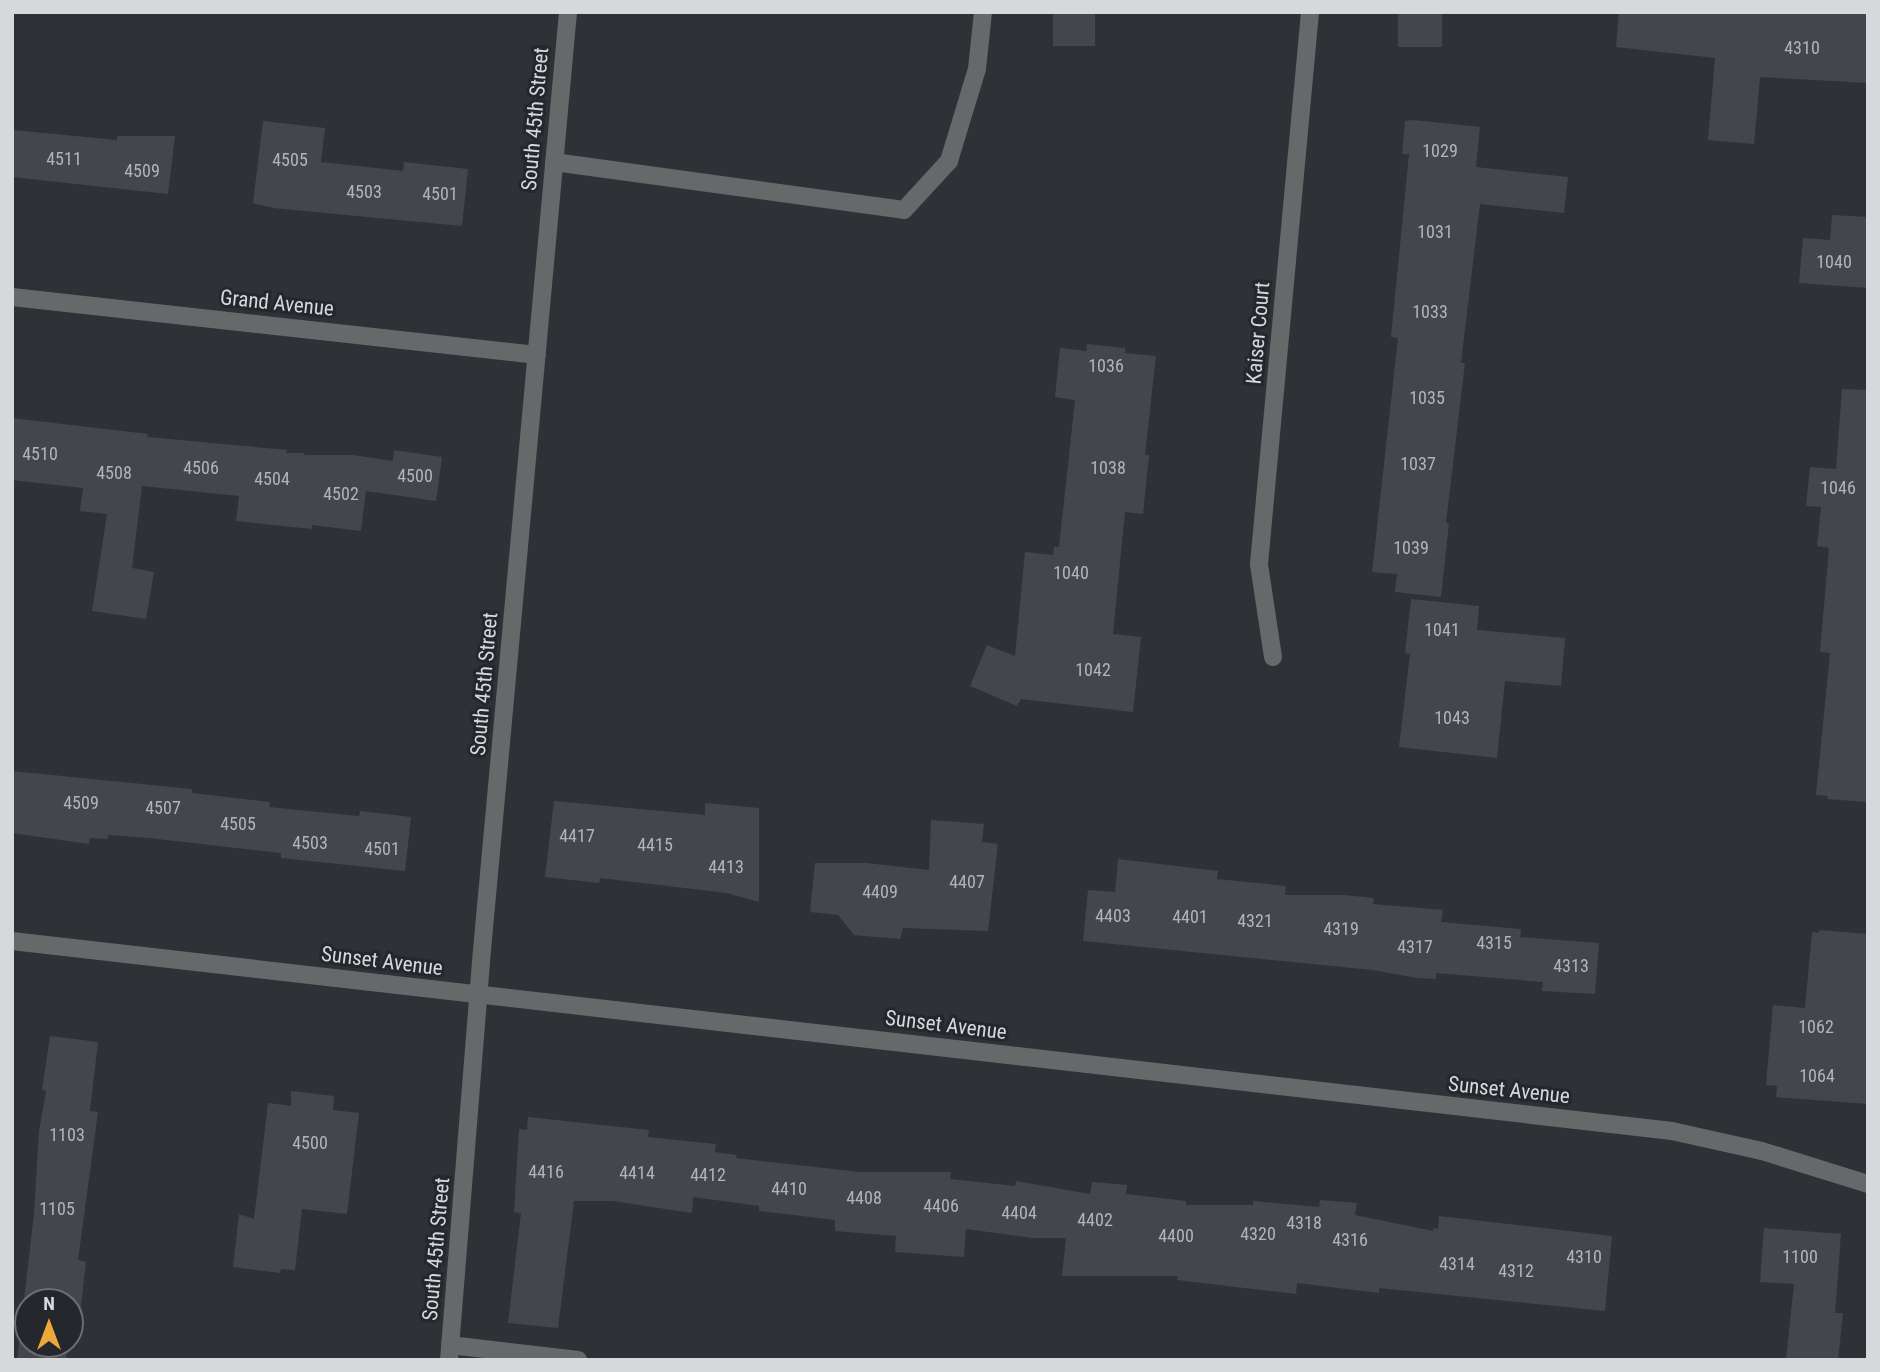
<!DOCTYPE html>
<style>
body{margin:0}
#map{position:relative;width:1880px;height:1372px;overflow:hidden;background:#2e3237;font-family:"Roboto Condensed",sans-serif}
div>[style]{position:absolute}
.building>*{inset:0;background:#43474d;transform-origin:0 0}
.service>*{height:18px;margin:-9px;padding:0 9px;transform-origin:9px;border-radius:9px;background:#66686a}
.minor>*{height:18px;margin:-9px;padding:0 9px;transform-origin:9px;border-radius:9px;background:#66686a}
span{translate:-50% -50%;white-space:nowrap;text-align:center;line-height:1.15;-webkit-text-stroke:6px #24282d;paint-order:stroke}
.number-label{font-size:18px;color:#b1b4b8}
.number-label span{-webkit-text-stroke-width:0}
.street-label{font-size:21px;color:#d6d9dc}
.frame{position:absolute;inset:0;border:14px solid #d6d9dc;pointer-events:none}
.north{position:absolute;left:14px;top:1288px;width:70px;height:70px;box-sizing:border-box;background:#24282d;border:2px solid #6b6f73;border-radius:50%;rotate:0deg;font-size:19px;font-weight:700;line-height:28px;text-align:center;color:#d6d9dc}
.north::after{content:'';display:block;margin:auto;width:24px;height:32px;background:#eca93a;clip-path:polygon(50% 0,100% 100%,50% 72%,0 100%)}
</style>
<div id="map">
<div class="building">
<i style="left:1053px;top:12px;width:42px;height:34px"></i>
<i style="left:1398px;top:12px;width:44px;height:35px"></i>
<i style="clip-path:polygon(1619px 12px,1868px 12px,1868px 83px,1760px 77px,1754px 144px,1708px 140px,1715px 58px,1616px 47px)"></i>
<i style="clip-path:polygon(1413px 120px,1480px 127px,1476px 167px,1568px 177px,1564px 213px,1480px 204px,1461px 363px,1465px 363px,1446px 523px,1449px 523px,1441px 597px,1395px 592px,1397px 574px,1372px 572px,1398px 338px,1391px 337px,1409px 154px,1402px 154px,1405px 121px)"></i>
<i style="clip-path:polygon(263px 121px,325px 128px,321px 162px,403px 171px,404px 162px,468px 169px,462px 226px,273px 208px,253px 203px)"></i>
<i style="clip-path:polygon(12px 130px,117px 140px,117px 136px,175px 136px,168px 194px,12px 177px)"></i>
<i style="clip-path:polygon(1832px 215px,1868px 217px,1868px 288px,1799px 283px,1803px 238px,1830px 240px)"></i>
<i style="clip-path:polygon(1087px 344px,1125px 348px,1125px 353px,1156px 356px,1145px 455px,1149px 455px,1143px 514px,1125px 512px,1113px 634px,1141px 637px,1133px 712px,1021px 699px,1017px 706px,970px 686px,987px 645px,1015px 656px,1025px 552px,1053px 555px,1054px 547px,1059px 547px,1075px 400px,1055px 397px,1060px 348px,1086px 351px)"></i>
<i style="clip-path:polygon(1842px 389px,1868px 390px,1868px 802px,1827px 799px,1828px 796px,1816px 795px,1830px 653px,1820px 652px,1829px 548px,1817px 546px,1821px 507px,1806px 506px,1810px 467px,1836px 469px)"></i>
<i style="clip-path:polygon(12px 418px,148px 434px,147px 437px,287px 450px,286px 453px,305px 453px,304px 455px,353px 455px,393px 461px,394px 450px,442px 457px,436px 501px,366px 491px,361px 531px,312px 525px,312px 529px,236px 521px,239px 496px,142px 486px,132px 568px,154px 572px,146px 619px,92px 611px,107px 514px,80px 511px,83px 488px,12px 480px)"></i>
<i style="clip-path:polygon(1411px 599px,1479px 606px,1477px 630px,1565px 638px,1561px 686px,1505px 681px,1497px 758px,1399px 747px,1410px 654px,1405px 653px)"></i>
<i style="clip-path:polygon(12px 771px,192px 789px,192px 793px,270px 802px,269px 807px,359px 816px,360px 811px,411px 817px,405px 871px,281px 858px,281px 853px,149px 838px,108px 835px,108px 839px,90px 838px,89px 844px,12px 833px)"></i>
<i style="clip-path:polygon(554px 801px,705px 815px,705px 803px,759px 808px,759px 902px,727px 893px,600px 878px,599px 883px,545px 877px)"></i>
<i style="clip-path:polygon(931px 820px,984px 824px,982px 842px,998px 844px,988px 931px,903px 928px,900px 939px,854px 935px,838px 915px,810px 912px,815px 863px,866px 863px,929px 870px)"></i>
<i style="clip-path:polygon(1118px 859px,1218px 871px,1217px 879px,1286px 886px,1285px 895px,1344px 895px,1374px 898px,1373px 904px,1443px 910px,1441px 922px,1521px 929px,1520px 937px,1599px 943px,1595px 994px,1542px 991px,1543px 982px,1436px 973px,1436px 979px,1418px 978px,1372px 970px,1083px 941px,1088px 890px,1115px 892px)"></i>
<i style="clip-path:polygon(1819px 930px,1868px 934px,1868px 1104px,1776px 1097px,1777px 1086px,1766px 1085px,1773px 1005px,1805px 1008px,1812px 932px,1819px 933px)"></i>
<i style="clip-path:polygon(50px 1036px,98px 1042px,90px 1111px,98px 1112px,78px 1260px,86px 1262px,80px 1315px,71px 1314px,70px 1323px,70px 1302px,28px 1302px,28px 1344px,68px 1344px,66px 1360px,17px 1360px,34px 1214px,39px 1131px,46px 1091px,42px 1090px)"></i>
<i style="clip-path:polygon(291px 1091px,334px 1096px,333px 1110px,359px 1113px,347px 1214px,302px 1209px,295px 1270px,281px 1269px,280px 1273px,233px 1267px,239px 1214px,254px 1219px,268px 1103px,291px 1106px)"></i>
<i style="clip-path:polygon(528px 1117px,649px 1130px,648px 1137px,716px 1144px,715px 1152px,737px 1155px,736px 1158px,860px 1172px,951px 1172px,950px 1179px,1015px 1186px,1016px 1181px,1090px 1194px,1092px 1182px,1127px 1185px,1126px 1194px,1186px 1201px,1186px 1205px,1253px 1205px,1253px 1201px,1319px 1207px,1320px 1200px,1357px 1203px,1355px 1215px,1433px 1231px,1433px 1228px,1438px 1229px,1439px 1216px,1612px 1236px,1605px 1311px,1379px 1288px,1379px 1293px,1297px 1283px,1296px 1294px,1177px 1280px,1178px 1276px,1062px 1276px,1066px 1238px,1032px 1238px,966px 1229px,964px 1257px,895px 1252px,896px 1236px,835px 1231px,835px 1220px,759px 1211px,759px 1206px,693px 1197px,692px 1213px,613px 1201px,574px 1201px,558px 1328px,508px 1323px,521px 1213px,514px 1212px,519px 1129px,527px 1130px)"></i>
<i style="clip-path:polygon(1764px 1228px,1841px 1234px,1835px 1313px,1843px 1313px,1838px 1360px,1786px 1360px,1794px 1284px,1760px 1282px)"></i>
</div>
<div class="service">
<i style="left:554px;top:162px;width:353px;rotate:7.8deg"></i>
<i style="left:904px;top:210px;width:67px;rotate:-47.4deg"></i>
<i style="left:949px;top:161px;width:96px;rotate:-73.1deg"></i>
<i style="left:977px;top:69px;width:57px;rotate:-84deg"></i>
<i style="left:450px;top:1345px;width:129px;rotate:6.7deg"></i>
</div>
<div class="minor">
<i style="left:12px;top:297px;width:528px;rotate:6.3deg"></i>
<i style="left:1273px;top:657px;width:94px;rotate:-98.6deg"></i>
<i style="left:1259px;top:564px;width:554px;rotate:-84.72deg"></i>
<i style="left:12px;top:941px;width:1671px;rotate:6.53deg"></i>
<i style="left:1672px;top:1131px;width:92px;rotate:12.5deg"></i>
<i style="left:1762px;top:1151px;width:111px;rotate:17.3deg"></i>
<i style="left:449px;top:1360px;width:411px;rotate:-85.4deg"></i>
<i style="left:482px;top:950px;width:942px;rotate:-84.76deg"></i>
</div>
<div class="number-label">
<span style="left:1802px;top:48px">4310</span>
<span style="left:1440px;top:151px">1029</span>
<span style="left:64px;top:159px">4511</span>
<span style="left:290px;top:160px">4505</span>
<span style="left:142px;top:171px">4509</span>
<span style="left:364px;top:192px">4503</span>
<span style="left:440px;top:194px">4501</span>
<span style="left:1435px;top:232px">1031</span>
<span style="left:1834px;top:262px">1040</span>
<span style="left:1430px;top:312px">1033</span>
<span style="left:1106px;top:366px">1036</span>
<span style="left:1427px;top:398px">1035</span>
<span style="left:40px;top:454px">4510</span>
<span style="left:1418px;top:464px">1037</span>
<span style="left:201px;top:468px">4506</span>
<span style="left:1108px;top:468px">1038</span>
<span style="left:114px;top:473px">4508</span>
<span style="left:415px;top:476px">4500</span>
<span style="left:272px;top:479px">4504</span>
<span style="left:1838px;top:488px">1046</span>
<span style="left:341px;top:494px">4502</span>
<span style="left:1411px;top:548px">1039</span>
<span style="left:1071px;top:573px">1040</span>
<span style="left:1442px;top:630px">1041</span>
<span style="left:1093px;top:670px">1042</span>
<span style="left:1452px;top:718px">1043</span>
<span style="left:81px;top:803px">4509</span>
<span style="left:163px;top:808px">4507</span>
<span style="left:238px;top:824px">4505</span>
<span style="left:577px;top:836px">4417</span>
<span style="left:310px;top:843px">4503</span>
<span style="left:655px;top:845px">4415</span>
<span style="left:382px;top:849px">4501</span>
<span style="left:726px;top:867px">4413</span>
<span style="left:967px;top:882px">4407</span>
<span style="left:880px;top:892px">4409</span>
<span style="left:1113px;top:916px">4403</span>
<span style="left:1190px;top:917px">4401</span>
<span style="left:1255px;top:921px">4321</span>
<span style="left:1341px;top:929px">4319</span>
<span style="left:1494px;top:943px">4315</span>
<span style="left:1415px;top:947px">4317</span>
<span style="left:1571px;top:966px">4313</span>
<span style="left:1816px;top:1027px">1062</span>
<span style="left:1817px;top:1076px">1064</span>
<span style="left:67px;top:1135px">1103</span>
<span style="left:310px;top:1143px">4500</span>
<span style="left:546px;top:1172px">4416</span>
<span style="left:637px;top:1173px">4414</span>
<span style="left:708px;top:1175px">4412</span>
<span style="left:789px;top:1189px">4410</span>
<span style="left:864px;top:1198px">4408</span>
<span style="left:941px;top:1206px">4406</span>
<span style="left:57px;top:1209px">1105</span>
<span style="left:1019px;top:1213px">4404</span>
<span style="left:1095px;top:1220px">4402</span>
<span style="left:1304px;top:1223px">4318</span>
<span style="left:1258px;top:1234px">4320</span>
<span style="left:1176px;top:1236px">4400</span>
<span style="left:1350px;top:1240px">4316</span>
<span style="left:1584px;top:1257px">4310</span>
<span style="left:1800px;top:1257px">1100</span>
<span style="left:1457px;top:1264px">4314</span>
<span style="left:1516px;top:1271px">4312</span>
</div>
<div class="street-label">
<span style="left:535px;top:119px;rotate:-85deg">South 45th Street</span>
<span style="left:277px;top:303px;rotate:6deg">Grand Avenue</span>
<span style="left:1258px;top:333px;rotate:-85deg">Kaiser Court</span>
<span style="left:484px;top:684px;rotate:-85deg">South 45th Street</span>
<span style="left:382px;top:961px;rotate:7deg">Sunset Avenue</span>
<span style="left:946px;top:1025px;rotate:7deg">Sunset Avenue</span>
<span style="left:1509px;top:1090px;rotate:6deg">Sunset Avenue</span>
<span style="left:436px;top:1249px;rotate:-85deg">South 45th Street</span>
</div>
<div class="frame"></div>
<div class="north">N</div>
</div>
